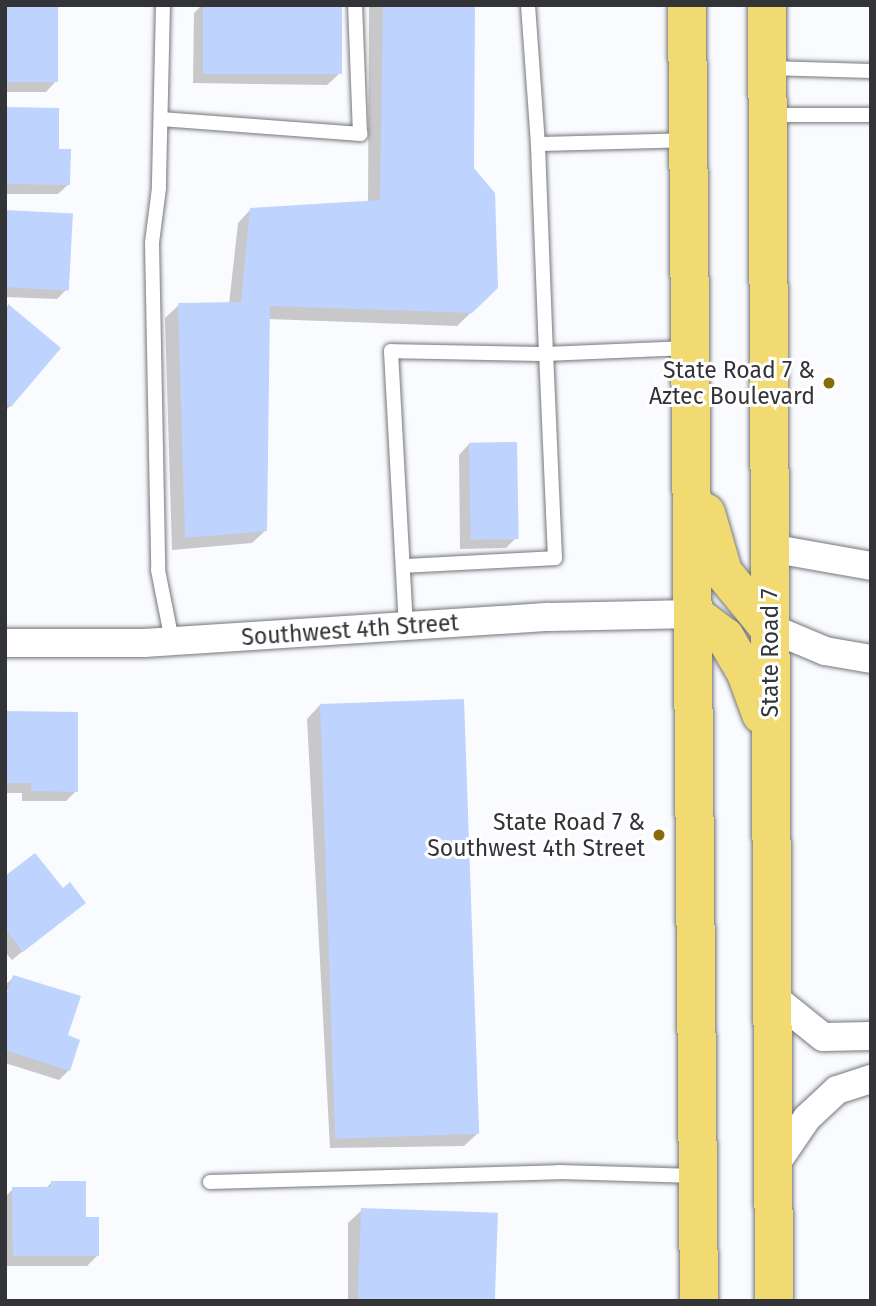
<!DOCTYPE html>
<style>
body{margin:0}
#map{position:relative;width:876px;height:1306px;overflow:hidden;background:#fafbfe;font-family:"Fira Sans",sans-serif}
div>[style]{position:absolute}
.shadow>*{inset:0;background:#0003}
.building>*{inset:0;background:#bed3fd;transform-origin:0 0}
.roads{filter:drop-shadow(0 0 2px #74777d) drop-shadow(0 0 2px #74777d)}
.service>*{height:14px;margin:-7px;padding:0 7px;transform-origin:7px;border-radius:7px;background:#fff}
.minor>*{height:28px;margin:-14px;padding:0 14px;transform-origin:14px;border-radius:14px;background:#fff}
.primary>*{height:38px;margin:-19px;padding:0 19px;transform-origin:19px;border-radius:19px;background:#f2da73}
.dots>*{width:19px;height:19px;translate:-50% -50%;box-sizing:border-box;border:4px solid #fff;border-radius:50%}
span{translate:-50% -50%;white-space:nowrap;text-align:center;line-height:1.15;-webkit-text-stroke:6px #fff;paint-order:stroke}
.poi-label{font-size:23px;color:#333437}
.right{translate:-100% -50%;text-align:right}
.street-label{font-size:23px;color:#333437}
.frame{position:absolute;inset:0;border:7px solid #333437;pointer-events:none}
</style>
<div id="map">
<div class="shadow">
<i style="clip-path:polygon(202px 5px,340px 5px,338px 75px,327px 85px,193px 83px,194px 13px)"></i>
<i style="clip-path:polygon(369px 5px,474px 5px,473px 169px,483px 301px,457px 326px,268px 319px,266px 530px,252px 543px,172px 550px,165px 318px,179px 305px,229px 304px,238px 223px,251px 209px,368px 202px)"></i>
<i style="clip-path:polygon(5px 6px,56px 81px,46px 92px,5px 92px)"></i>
<i style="clip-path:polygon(5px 109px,57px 151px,69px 184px,58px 194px,5px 194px)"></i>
<i style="clip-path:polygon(5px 212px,67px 289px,57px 299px,5px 297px)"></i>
<i style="clip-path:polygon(8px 306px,10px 406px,5px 411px,5px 309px)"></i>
<i style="clip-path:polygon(469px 444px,516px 538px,506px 548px,460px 549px,459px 455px)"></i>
<i style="clip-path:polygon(320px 705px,478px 1133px,464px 1146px,330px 1148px,307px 719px)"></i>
<i style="clip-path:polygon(5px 713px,76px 791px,66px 801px,22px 801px,22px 793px,5px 793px)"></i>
<i style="clip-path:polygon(5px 878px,63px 890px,84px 902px,12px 960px,5px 952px)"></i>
<i style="clip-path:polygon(14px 977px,66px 1036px,69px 1070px,59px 1080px,5px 1063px,5px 1005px,11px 987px,5px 993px,5px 985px)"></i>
<i style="clip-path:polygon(51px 1183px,84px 1219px,97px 1256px,87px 1266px,5px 1266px,5px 1197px,13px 1189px,45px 1189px)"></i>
<i style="clip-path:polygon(362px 1210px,495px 1301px,348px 1301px,348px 1223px)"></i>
</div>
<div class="building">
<i style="left:5px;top:5px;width:53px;height:77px"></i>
<i style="left:203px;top:5px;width:139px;height:69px"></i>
<i style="clip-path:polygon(383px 5px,475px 5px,474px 168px,495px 193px,498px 288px,472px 313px,270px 306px,267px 531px,185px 538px,178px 303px,241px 302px,250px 208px,380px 200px)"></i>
<i style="clip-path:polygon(5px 107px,59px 108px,59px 149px,71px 149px,70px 185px,5px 184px)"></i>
<i style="left:5px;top:210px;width:68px;height:77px;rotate:3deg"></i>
<i style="clip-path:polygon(8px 304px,61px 348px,11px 407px,5px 402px)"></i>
<i style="left:517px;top:442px;width:97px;height:48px;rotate:89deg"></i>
<i style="left:464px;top:699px;width:435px;height:144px;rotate:88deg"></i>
<i style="clip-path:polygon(5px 711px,78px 712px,78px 792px,31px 791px,31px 783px,5px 783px)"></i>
<i style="clip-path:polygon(35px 853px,63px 888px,70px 882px,86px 903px,23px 952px,5px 929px,5px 876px)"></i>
<i style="clip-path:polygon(13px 975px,81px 996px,68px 1035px,80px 1040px,70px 1071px,5px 1050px,5px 999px)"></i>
<i style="clip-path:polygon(51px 1181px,86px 1181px,86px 1217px,99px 1217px,99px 1256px,13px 1256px,12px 1187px,51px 1187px)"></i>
<i style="left:361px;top:1208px;width:137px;height:93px;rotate:2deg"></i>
</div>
<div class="roads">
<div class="service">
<i style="left:163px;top:5px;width:183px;rotate:91.3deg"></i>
<i style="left:159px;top:188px;width:55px;rotate:97.3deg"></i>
<i style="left:152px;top:243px;width:327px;rotate:88.9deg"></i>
<i style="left:158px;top:570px;width:72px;rotate:78.8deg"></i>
<i style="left:528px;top:5px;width:139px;rotate:85.9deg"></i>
<i style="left:768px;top:68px;width:103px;rotate:1.7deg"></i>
<i style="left:769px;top:115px;width:102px"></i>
<i style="left:161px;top:119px;width:200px;rotate:4.3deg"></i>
<i style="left:360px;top:134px;width:129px;rotate:-92.2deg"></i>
<i style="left:687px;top:348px;width:141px;rotate:177.6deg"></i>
<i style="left:546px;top:354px;width:210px;rotate:-92.2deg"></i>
<i style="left:538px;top:144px;width:150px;rotate:-1.5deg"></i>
<i style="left:403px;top:566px;width:152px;rotate:-3deg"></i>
<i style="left:555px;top:558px;width:204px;rotate:-92.5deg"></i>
<i style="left:546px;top:354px;width:155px;rotate:-178.9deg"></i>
<i style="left:391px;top:351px;width:275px;rotate:86.9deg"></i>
<i style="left:210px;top:1182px;width:349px;rotate:-1.6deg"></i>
<i style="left:559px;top:1172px;width:138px;rotate:1.7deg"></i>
</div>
<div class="minor">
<i style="left:770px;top:548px;width:103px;rotate:10.1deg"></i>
<i style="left:768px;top:627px;width:62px;rotate:22.8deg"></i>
<i style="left:825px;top:651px;width:47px;rotate:9.9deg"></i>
<i style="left:5px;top:643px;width:139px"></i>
<i style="left:144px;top:643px;width:406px;rotate:-3.7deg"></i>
<i style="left:549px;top:617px;width:145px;rotate:-1.2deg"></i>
<i style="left:772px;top:996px;width:65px;rotate:38.8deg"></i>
<i style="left:823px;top:1037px;width:48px;rotate:-1.2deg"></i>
<i style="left:773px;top:1168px;width:60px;rotate:-55.8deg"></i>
<i style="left:807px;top:1118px;width:41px;rotate:-43deg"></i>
<i style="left:837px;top:1090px;width:36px;rotate:-18deg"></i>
</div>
<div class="primary">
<i style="left:687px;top:5px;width:1296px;rotate:89.47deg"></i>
<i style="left:767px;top:5px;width:1296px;rotate:89.69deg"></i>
<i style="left:706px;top:513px;width:61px;rotate:73.9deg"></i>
<i style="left:723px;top:572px;width:71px;rotate:50.7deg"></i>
<i style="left:694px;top:614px;width:39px;rotate:37deg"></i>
<i style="left:725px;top:637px;width:42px;rotate:59.7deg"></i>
<i style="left:746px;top:673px;width:44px;rotate:69.9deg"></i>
</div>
</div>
<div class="dots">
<i style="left:829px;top:383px;background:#856d0b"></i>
<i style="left:659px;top:835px;background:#856d0b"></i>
</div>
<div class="poi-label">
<span class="right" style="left:815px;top:383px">State Road 7 &amp;<br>Aztec Boulevard</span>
<span class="right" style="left:645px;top:835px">State Road 7 &amp;<br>Southwest 4th Street</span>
</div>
<div class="street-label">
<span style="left:350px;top:630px;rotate:-4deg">Southwest 4th Street</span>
<span style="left:770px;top:653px;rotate:-90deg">State Road 7</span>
</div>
<div class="frame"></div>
</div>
